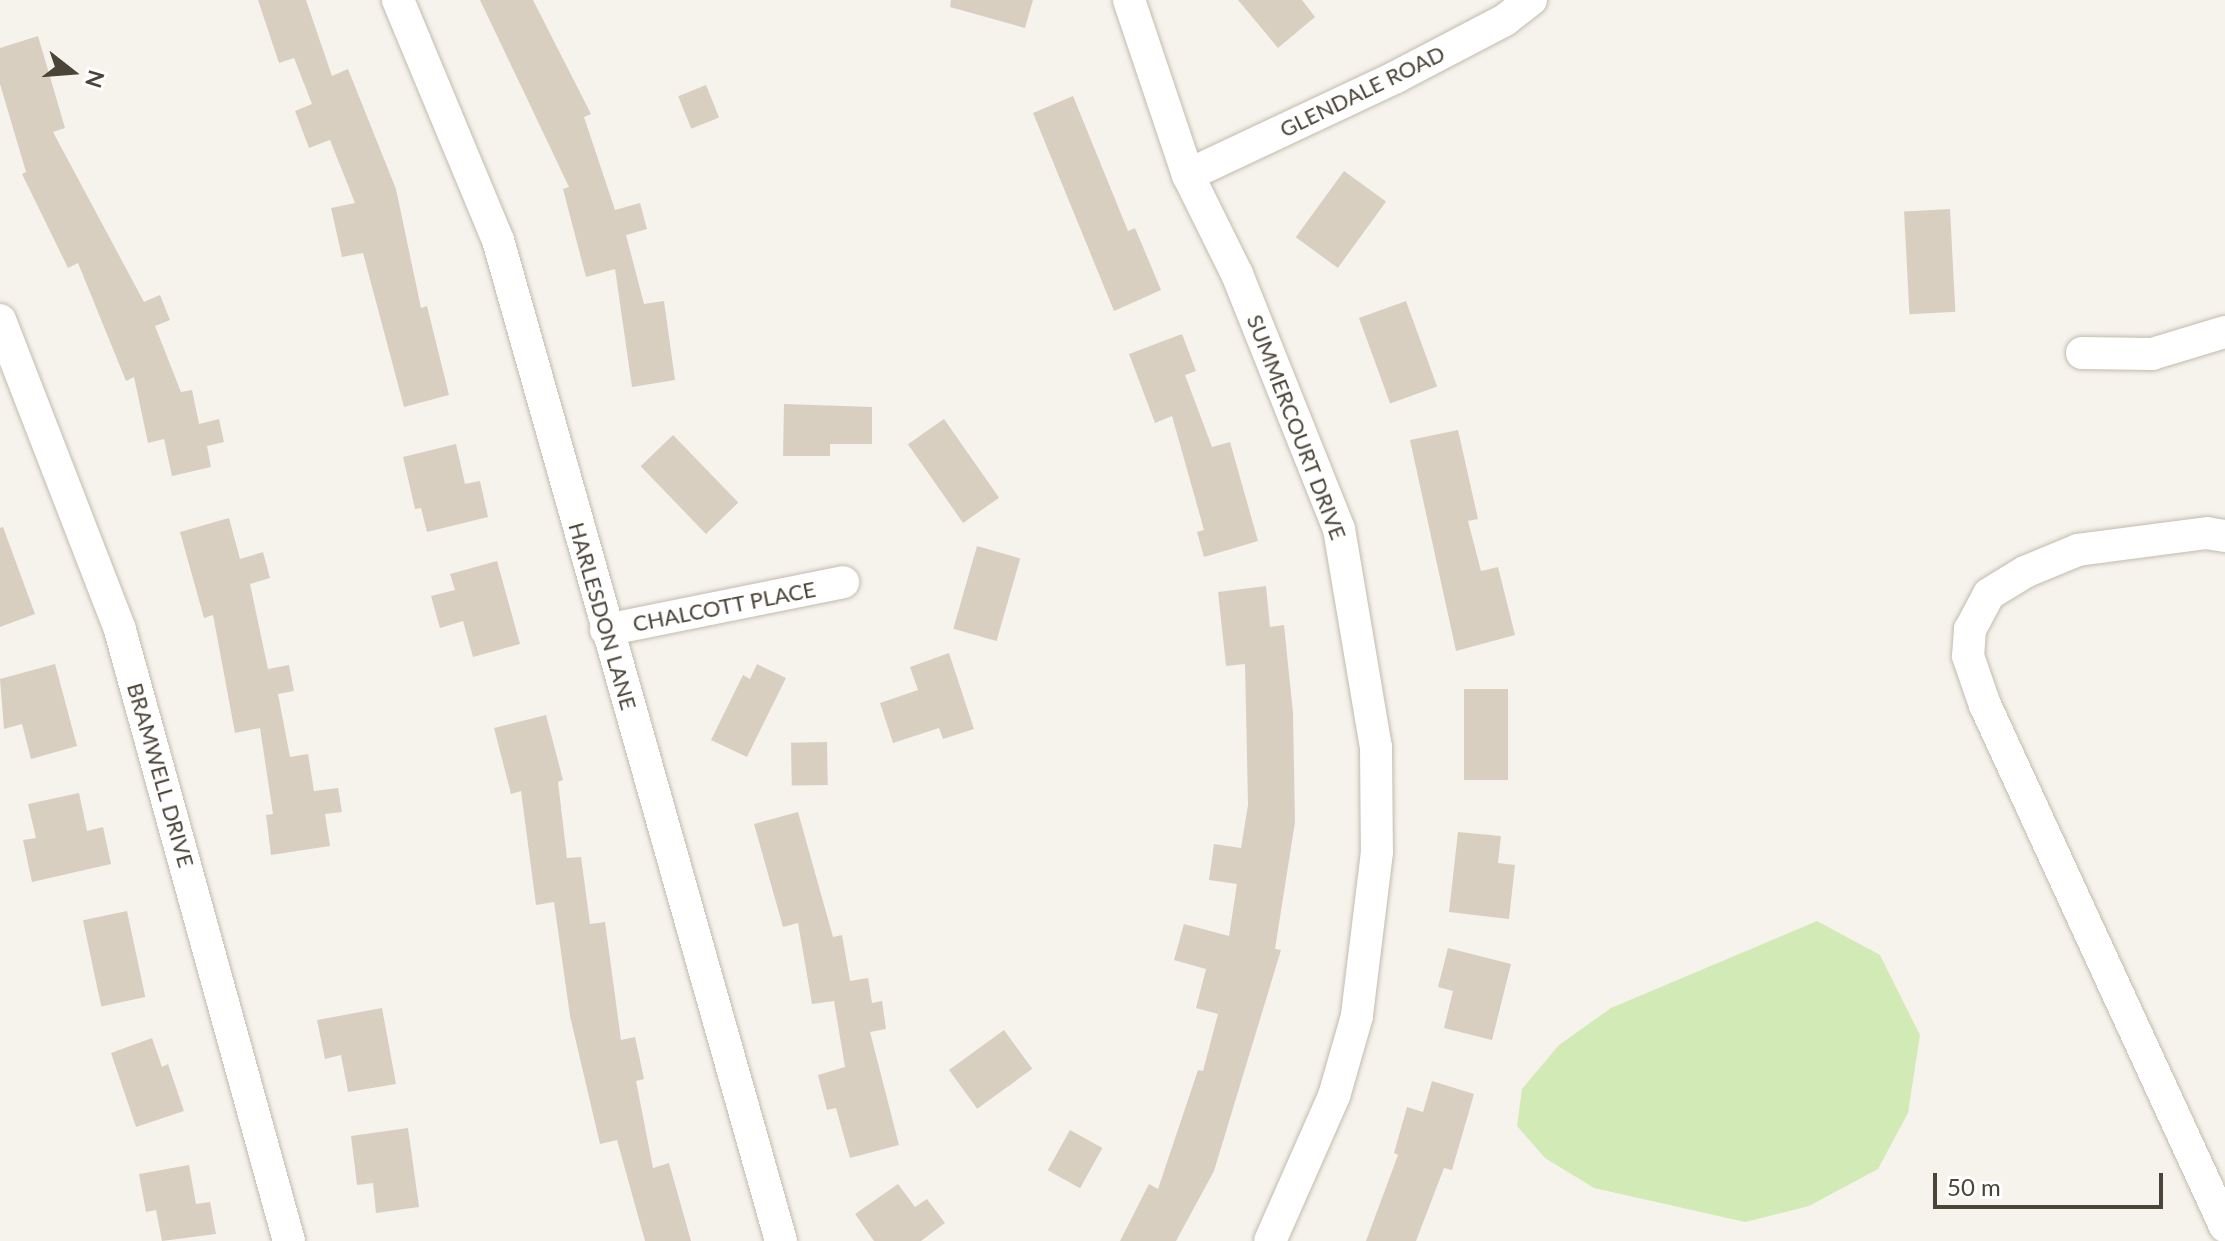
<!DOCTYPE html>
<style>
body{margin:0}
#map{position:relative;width:2225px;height:1241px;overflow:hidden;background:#f6f3ec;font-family:Lato,sans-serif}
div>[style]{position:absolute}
.green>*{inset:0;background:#d2eab5}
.building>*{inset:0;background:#d8cfc1;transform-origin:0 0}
.roads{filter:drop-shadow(0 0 2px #c2bbae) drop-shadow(0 0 2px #c2bbae)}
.minor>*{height:32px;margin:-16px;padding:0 16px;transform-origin:16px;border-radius:16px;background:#fff}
span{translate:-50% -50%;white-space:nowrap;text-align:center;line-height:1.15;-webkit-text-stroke:8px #fff;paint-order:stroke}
.street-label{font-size:22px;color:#4b4439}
.north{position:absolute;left:32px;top:32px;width:80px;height:80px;-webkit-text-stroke:6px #fff;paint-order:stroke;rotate:107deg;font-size:22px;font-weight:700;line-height:32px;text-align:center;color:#4b4439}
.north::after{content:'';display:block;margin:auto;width:28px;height:36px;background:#4b4439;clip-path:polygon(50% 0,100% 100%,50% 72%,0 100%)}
.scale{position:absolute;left:1933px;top:1173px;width:230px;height:36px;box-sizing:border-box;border:4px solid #4b4439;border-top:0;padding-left:10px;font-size:24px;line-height:28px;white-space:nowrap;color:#4b4439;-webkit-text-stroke:6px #fff;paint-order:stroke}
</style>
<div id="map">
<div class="green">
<i style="clip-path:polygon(1817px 921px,1880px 955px,1920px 1035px,1908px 1113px,1878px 1169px,1809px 1206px,1745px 1222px,1594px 1188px,1545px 1158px,1517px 1126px,1522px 1089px,1559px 1045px,1611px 1008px)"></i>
</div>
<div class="building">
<i style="clip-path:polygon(258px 0,306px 0,332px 76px,348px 69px,396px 189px,421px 308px,427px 306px,449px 395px,404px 407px,363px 253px,342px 257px,331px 208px,355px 203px,330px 140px,309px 148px,295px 111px,312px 104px,294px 58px,279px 63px)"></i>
<i style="clip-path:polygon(480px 0,533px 0,591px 114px,584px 117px,615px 210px,640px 203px,647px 229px,626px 235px,644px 304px,664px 301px,675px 380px,632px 387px,615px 269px,586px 277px,563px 189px,569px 187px)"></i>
<i style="clip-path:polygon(951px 0,1033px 0,1025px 28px,950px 7px)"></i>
<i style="clip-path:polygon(1238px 0,1302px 0,1315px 17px,1278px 48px)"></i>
<i style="clip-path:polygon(38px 36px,65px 128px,53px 132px,144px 302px,160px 295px,170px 320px,155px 326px,181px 392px,192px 390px,199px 424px,219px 419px,224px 442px,207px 446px,211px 467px,172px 476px,164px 439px,148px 443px,134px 377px,126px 381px,78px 263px,68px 268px,22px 174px,26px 172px,0 84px,0 48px)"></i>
<i style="left:706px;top:85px;width:35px;height:30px;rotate:68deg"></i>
<i style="clip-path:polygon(1073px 96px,1128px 231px,1135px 228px,1161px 290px,1114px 311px,1033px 113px)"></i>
<i style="left:1344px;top:171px;width:52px;height:82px;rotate:36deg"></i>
<i style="left:1950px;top:209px;width:103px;height:46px;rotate:87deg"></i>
<i style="left:1406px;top:301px;width:91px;height:50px;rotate:70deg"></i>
<i style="clip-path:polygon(1182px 334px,1196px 371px,1185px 375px,1212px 447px,1230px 442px,1258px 541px,1204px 557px,1197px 532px,1204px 530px,1172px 416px,1155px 423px,1129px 354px)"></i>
<i style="clip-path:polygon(784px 404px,872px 407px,872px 444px,830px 444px,830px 456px,783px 456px)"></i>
<i style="left:944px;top:419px;width:96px;height:44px;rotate:55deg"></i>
<i style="clip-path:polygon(1458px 430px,1478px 519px,1468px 521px,1481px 571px,1498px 567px,1515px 635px,1456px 651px,1410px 440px)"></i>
<i style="left:673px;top:435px;width:94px;height:45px;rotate:46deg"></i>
<i style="clip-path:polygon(456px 444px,465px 484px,480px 481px,488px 517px,427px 532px,421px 508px,415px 509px,403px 457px)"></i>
<i style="clip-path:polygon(229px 518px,240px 559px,263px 552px,270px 578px,250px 584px,268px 669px,289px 665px,294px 691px,278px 694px,290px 757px,308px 754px,314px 791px,338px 788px,342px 812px,325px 814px,330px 846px,271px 855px,266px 815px,273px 814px,260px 728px,235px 733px,213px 615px,204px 618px,180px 532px)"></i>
<i style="clip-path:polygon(3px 527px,35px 614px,0 627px,0 528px)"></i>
<i style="left:977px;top:546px;width:45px;height:86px;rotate:16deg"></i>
<i style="clip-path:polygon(497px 561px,520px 644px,473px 657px,463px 621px,440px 628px,431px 596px,455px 590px,450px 574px)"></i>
<i style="clip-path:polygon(1266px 586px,1270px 627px,1284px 625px,1293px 713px,1295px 822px,1275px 949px,1281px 950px,1214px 1171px,1176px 1241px,1120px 1241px,1149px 1184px,1158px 1189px,1198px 1070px,1203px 1071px,1218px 1014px,1196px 1008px,1206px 969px,1174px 960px,1184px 924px,1229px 936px,1237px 884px,1209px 880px,1214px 844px,1241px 848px,1248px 805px,1245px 664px,1226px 666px,1218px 592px)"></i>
<i style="clip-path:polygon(949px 653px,974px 729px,943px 739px,939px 728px,893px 743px,880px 703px,918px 690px,910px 667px)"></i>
<i style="clip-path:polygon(55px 664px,77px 746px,31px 759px,22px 724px,4px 729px,0 679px)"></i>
<i style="clip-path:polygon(757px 664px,786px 678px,747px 757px,711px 740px,743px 675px,750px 679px)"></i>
<i style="left:1464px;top:689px;width:44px;height:91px"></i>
<i style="clip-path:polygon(546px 715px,563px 780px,558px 782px,567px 858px,581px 857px,590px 924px,605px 922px,621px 1040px,635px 1037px,644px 1079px,636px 1081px,653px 1168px,669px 1163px,691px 1241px,645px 1241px,617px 1140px,600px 1144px,570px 1016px,554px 902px,536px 905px,521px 791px,511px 794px,494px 728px)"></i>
<i style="left:827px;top:742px;width:43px;height:36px;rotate:89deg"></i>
<i style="clip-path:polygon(79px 793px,87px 831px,103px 827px,111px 864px,32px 882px,23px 840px,36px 838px,28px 804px)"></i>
<i style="clip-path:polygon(798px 812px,833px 937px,842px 935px,850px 981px,868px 978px,872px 1003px,882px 1001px,886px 1029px,870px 1032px,899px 1145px,850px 1158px,836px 1108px,827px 1110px,818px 1075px,845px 1067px,834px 1001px,812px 1004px,798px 923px,783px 927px,754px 824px)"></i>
<i style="clip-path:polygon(1458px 832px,1501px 836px,1498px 863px,1515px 865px,1509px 919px,1449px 912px)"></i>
<i style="left:127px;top:911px;width:88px;height:45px;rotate:78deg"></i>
<i style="clip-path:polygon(1448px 948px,1511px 964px,1492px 1040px,1444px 1028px,1453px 991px,1438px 987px)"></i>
<i style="clip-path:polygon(382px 1008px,396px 1084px,348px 1092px,341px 1055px,325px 1059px,317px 1020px)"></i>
<i style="left:1004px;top:1030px;width:48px;height:68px;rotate:54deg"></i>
<i style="clip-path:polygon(152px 1038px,162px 1067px,168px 1064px,184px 1111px,136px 1127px,111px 1053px)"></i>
<i style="clip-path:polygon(1432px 1081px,1474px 1094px,1452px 1170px,1444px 1168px,1416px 1241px,1366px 1241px,1398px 1155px,1394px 1153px,1407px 1107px,1423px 1112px)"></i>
<i style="clip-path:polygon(408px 1128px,419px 1207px,376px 1213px,373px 1183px,357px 1185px,351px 1136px)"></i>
<i style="left:1070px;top:1130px;width:37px;height:46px;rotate:29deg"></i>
<i style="clip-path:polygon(189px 1165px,196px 1204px,210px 1202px,216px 1234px,162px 1241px,156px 1210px,146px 1212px,139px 1174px)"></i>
<i style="clip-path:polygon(898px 1184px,915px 1207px,927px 1199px,945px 1223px,921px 1241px,874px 1241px,855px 1214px)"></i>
</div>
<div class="roads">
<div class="minor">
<i style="left:398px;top:0;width:260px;rotate:67.4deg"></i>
<i style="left:498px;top:240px;width:1040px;rotate:74.21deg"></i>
<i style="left:1129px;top:0;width:185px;rotate:71.4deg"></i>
<i style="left:1188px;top:175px;width:110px;rotate:63.7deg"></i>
<i style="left:1237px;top:274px;width:275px;rotate:68.2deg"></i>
<i style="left:1339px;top:529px;width:221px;rotate:80.4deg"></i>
<i style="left:1376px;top:747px;width:105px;rotate:89.5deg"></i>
<i style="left:1377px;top:852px;width:165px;rotate:97deg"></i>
<i style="left:1357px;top:1016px;width:83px;rotate:106deg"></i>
<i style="left:1334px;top:1096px;width:158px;rotate:113.8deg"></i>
<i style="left:1188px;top:175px;width:230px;rotate:-25.2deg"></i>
<i style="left:1396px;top:77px;width:123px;rotate:-27.6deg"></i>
<i style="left:1505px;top:20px;width:33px;rotate:-38deg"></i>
<i style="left:0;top:320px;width:332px;rotate:68.8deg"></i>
<i style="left:120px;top:630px;width:634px;rotate:74.54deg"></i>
<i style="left:2082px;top:353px;width:70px;rotate:0.8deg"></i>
<i style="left:2152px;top:354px;width:76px;rotate:-16.8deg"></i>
<i style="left:2225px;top:536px;width:18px;rotate:-171deg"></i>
<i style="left:2207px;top:533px;width:130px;rotate:172.5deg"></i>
<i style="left:2078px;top:550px;width:57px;rotate:157.5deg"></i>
<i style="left:2025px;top:572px;width:42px;rotate:148.6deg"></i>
<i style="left:1989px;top:594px;width:40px;rotate:118deg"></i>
<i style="left:1970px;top:629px;width:27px;rotate:94deg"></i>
<i style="left:1968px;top:656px;width:52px;rotate:70.9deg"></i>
<i style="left:1985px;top:705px;width:574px;rotate:65.27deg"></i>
<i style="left:606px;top:630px;width:242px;rotate:-11.4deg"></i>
</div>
</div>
<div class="street-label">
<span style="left:1362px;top:91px;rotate:-26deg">GLENDALE ROAD</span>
<span style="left:1297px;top:427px;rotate:69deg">SUMMERCOURT DRIVE</span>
<span style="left:724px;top:606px;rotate:-11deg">CHALCOTT PLACE</span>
<span style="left:603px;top:616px;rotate:74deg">HARLESDON LANE</span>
<span style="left:161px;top:775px;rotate:74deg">BRAMWELL DRIVE</span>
</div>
<div class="north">N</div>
<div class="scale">50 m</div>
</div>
